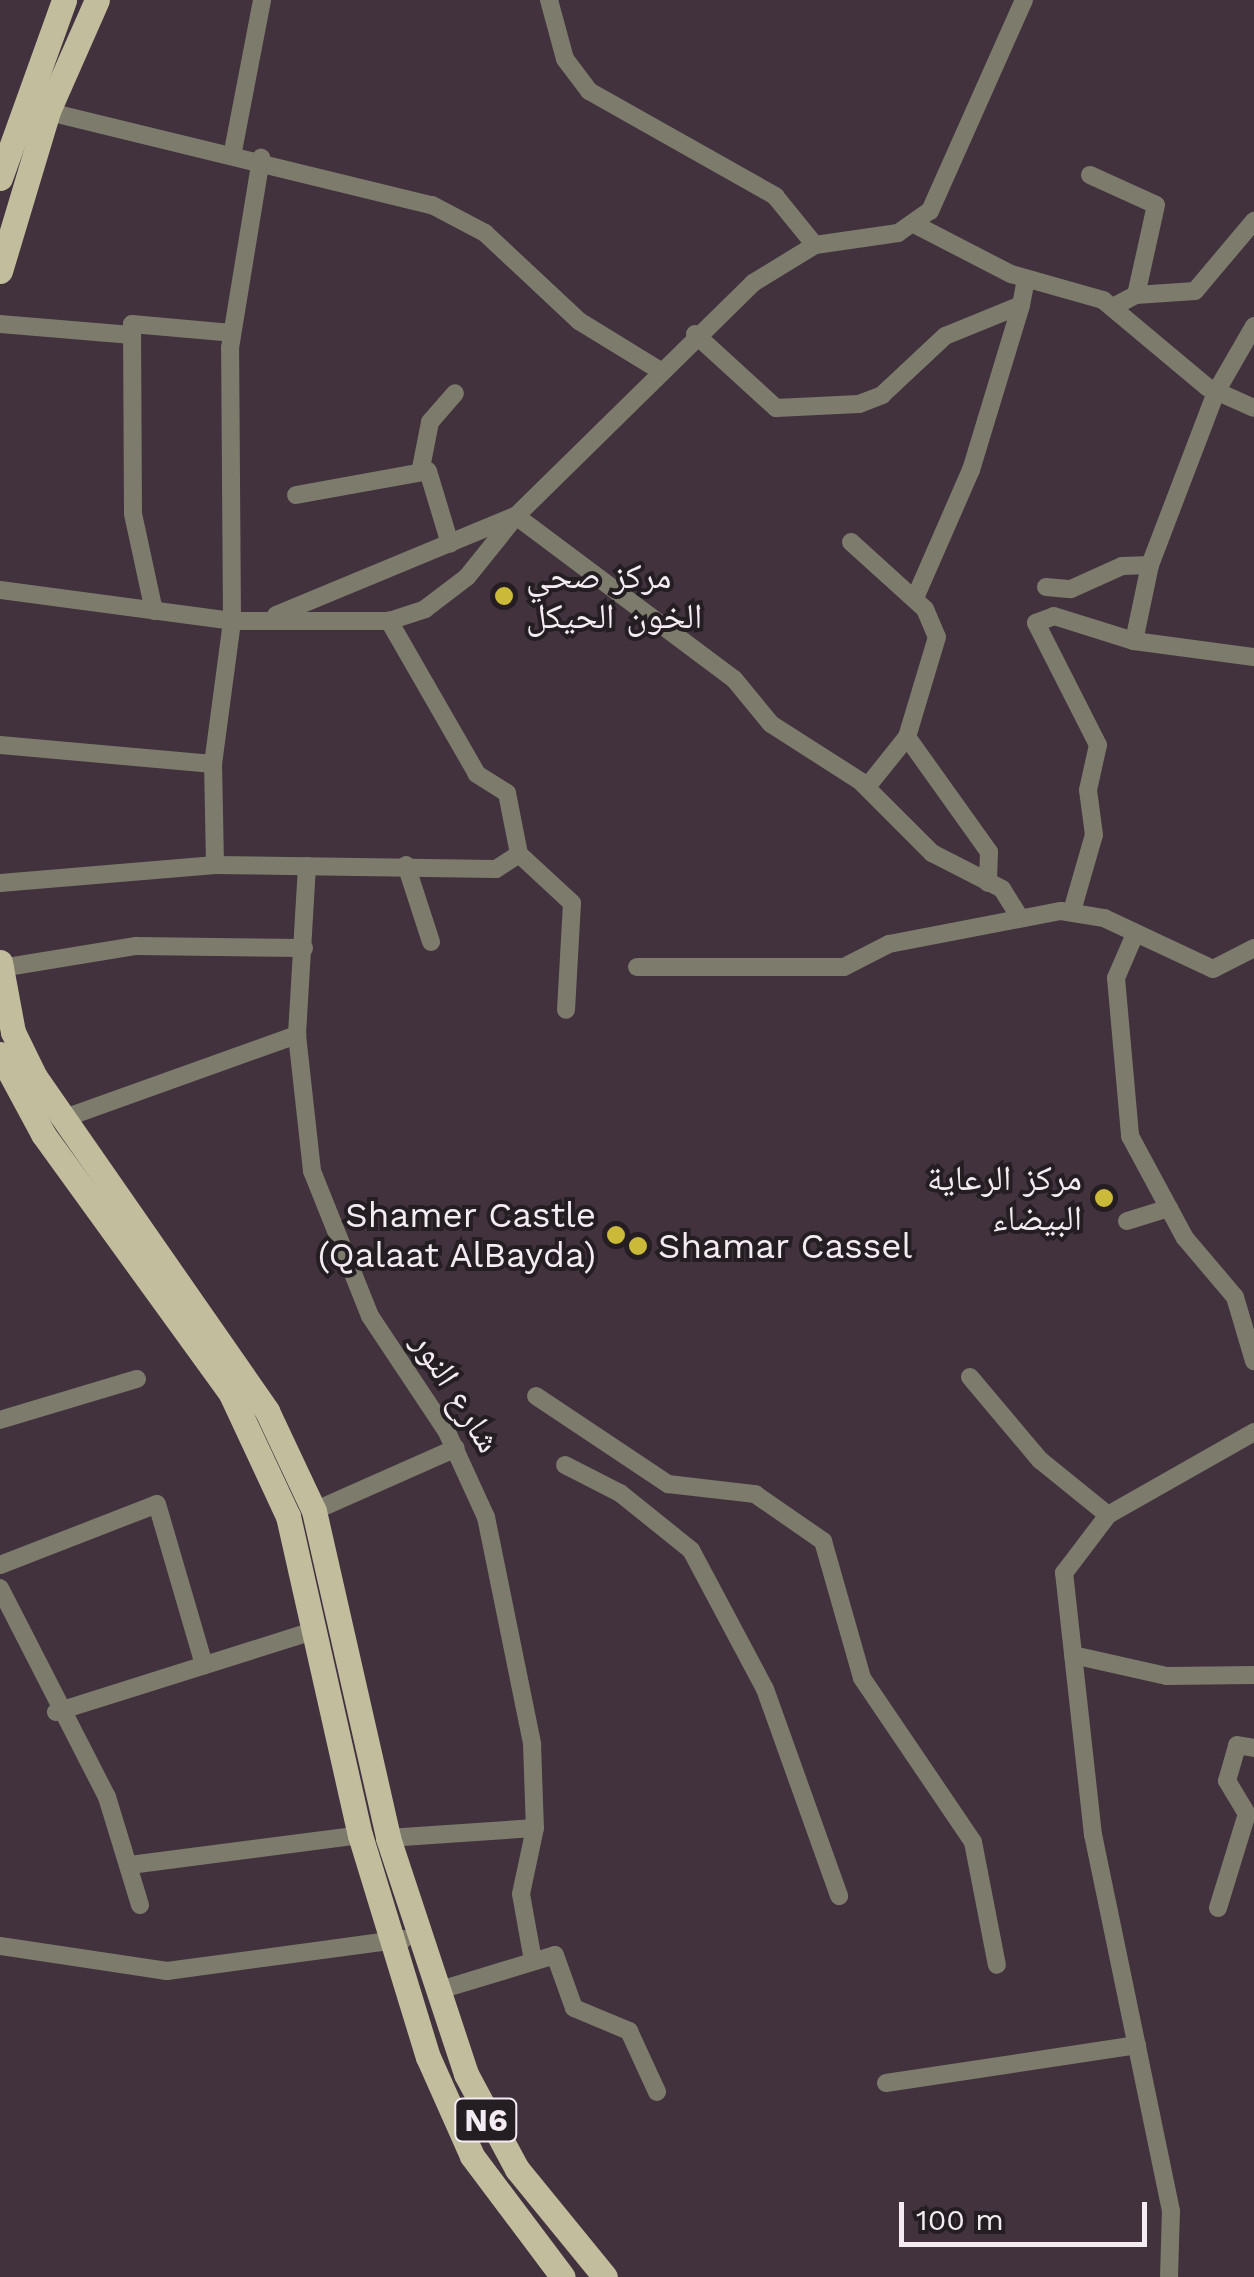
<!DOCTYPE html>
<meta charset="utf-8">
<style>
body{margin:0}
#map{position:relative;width:1254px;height:2277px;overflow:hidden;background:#41323e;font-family:"Work Sans","Noto Naskh Arabic",sans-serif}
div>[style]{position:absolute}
.minor>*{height:18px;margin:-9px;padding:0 9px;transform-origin:9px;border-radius:9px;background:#7d7b6c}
.primary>*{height:25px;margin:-12.5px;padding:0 12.5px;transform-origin:12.5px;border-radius:12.5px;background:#c2be9d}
.dots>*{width:28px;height:28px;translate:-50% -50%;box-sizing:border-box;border:5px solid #241d22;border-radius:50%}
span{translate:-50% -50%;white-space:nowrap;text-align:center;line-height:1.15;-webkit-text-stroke:8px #241d22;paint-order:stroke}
.shield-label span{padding:2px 8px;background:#241d22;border:2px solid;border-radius:8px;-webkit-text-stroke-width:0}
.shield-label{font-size:32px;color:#f5ebf3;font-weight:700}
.poi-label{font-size:35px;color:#f5ebf3}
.left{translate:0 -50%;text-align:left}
.right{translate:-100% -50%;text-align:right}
.street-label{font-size:35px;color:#f5ebf3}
.scale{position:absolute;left:899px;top:2202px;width:248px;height:45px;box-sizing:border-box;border:5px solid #f5ebf3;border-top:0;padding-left:12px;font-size:30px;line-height:35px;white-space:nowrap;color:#f5ebf3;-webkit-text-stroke:8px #241d22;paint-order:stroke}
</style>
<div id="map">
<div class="minor">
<i style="left:549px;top:0;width:61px;rotate:74.8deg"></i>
<i style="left:565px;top:59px;width:40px;rotate:53deg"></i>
<i style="left:589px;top:91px;width:214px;rotate:29.4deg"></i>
<i style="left:775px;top:196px;width:63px;rotate:50.8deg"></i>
<i style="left:37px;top:109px;width:406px;rotate:13.7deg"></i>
<i style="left:432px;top:205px;width:60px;rotate:27.8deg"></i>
<i style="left:485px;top:233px;width:129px;rotate:43.1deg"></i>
<i style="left:579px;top:321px;width:94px;rotate:31.5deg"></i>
<i style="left:233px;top:151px;width:154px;rotate:-79.1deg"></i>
<i style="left:1090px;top:175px;width:72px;rotate:24.4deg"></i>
<i style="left:1156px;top:205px;width:92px;rotate:102.5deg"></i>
<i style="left:914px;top:224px;width:109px;rotate:27.3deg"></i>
<i style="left:1011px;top:274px;width:96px;rotate:15.8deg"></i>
<i style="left:1103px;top:300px;width:136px;rotate:39.9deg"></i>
<i style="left:1207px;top:387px;width:51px;rotate:24.1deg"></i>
<i style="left:1113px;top:307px;width:26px;rotate:-28deg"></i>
<i style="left:1136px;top:295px;width:59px;rotate:-3.9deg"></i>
<i style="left:1195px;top:291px;width:92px;rotate:-49.9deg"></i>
<i style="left:0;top:324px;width:132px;rotate:4.8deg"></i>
<i style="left:695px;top:334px;width:110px;rotate:42.4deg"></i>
<i style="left:776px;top:408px;width:83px;rotate:-2.8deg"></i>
<i style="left:859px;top:404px;width:25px;rotate:-21deg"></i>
<i style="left:882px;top:395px;width:86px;rotate:-43.1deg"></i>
<i style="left:945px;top:336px;width:82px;rotate:-22.2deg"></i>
<i style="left:1021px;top:305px;width:25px;rotate:-79deg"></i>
<i style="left:421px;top:468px;width:47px;rotate:-78.9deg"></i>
<i style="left:430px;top:422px;width:38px;rotate:-49deg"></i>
<i style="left:296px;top:495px;width:134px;rotate:-10.3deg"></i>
<i style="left:428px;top:471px;width:76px;rotate:73.2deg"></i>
<i style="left:516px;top:516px;width:272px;rotate:36.8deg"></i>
<i style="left:734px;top:679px;width:58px;rotate:50.6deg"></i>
<i style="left:771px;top:724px;width:106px;rotate:32.6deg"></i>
<i style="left:860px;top:781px;width:102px;rotate:45deg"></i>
<i style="left:932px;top:853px;width:79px;rotate:27.2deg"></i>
<i style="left:1002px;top:889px;width:32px;rotate:58deg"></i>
<i style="left:851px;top:542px;width:100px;rotate:42.2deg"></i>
<i style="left:925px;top:609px;width:30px;rotate:67deg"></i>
<i style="left:937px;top:637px;width:104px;rotate:106.7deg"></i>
<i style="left:907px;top:737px;width:64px;rotate:128.7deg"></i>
<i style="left:1046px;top:587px;width:25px;rotate:5deg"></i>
<i style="left:1071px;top:589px;width:56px;rotate:-24.3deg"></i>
<i style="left:1122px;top:566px;width:28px;rotate:-2deg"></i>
<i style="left:1150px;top:565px;width:185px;rotate:-69.1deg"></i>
<i style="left:1216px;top:392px;width:76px;rotate:-60.1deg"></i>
<i style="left:0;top:590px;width:234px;rotate:7.6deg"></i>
<i style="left:232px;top:621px;width:157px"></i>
<i style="left:389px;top:621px;width:38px;rotate:-18deg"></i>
<i style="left:425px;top:609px;width:53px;rotate:-37.3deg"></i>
<i style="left:467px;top:577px;width:78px;rotate:-51.2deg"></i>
<i style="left:516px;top:516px;width:332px;rotate:-44.5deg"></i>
<i style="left:753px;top:283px;width:73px;rotate:-31.5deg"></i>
<i style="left:815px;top:245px;width:84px;rotate:-8.2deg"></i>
<i style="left:898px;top:233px;width:39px;rotate:-35deg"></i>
<i style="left:930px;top:211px;width:231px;rotate:-66deg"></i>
<i style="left:915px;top:598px;width:140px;rotate:-66.4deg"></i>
<i style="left:971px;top:470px;width:172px;rotate:-73.1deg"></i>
<i style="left:154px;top:611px;width:99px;rotate:-102.2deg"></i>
<i style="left:133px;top:514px;width:190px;rotate:-90.3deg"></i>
<i style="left:132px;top:324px;width:100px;rotate:5.1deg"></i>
<i style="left:276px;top:615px;width:259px;rotate:-22.5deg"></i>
<i style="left:1134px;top:641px;width:78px;rotate:-78.1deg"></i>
<i style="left:907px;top:737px;width:141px;rotate:54.5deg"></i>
<i style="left:989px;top:852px;width:31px;rotate:92deg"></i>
<i style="left:0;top:745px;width:214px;rotate:5.1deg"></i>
<i style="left:519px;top:854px;width:72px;rotate:42.8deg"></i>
<i style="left:572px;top:903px;width:107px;rotate:93.2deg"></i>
<i style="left:215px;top:865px;width:101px;rotate:-91.1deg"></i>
<i style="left:213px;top:764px;width:144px;rotate:-82.4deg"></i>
<i style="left:232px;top:621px;width:273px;rotate:-90.4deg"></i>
<i style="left:230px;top:348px;width:193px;rotate:-80.7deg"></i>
<i style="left:406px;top:865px;width:81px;rotate:72deg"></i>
<i style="left:307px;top:866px;width:169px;rotate:93.4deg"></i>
<i style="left:297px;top:1035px;width:137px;rotate:83.7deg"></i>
<i style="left:312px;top:1171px;width:156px;rotate:68.2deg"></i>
<i style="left:370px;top:1316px;width:139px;rotate:56.4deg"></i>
<i style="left:447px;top:1432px;width:94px;rotate:65.4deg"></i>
<i style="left:486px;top:1517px;width:232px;rotate:78.5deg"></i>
<i style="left:532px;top:1744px;width:84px;rotate:88deg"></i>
<i style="left:535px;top:1828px;width:67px;rotate:102deg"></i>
<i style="left:521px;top:1894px;width:68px;rotate:79.8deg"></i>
<i style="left:0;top:883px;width:216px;rotate:-4.8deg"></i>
<i style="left:215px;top:865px;width:281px;rotate:0.8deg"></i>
<i style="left:496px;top:869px;width:27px;rotate:-33deg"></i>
<i style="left:519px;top:854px;width:62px;rotate:-101.1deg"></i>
<i style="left:507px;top:793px;width:36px;rotate:-148deg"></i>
<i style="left:477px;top:774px;width:177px;rotate:-119.9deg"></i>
<i style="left:1072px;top:911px;width:79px;rotate:-73.9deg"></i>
<i style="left:1094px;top:835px;width:45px;rotate:-97.6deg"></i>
<i style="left:1088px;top:790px;width:46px;rotate:-77.5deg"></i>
<i style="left:1098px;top:745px;width:137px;rotate:-116.9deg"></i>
<i style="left:1036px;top:623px;width:19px;rotate:-21deg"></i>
<i style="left:1054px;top:616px;width:84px;rotate:17.4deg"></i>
<i style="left:1134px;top:641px;width:121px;rotate:7.6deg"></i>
<i style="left:1135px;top:934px;width:48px;rotate:113.4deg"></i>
<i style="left:1116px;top:978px;width:159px;rotate:84.9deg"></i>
<i style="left:1130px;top:1136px;width:116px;rotate:61.7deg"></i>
<i style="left:1185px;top:1238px;width:77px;rotate:49.7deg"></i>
<i style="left:1235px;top:1297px;width:67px;rotate:73.5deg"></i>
<i style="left:637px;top:967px;width:207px"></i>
<i style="left:844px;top:967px;width:51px;rotate:-27.1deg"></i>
<i style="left:889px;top:944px;width:175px;rotate:-10.9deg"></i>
<i style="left:1061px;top:911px;width:44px;rotate:9.2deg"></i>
<i style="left:1104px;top:918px;width:120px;rotate:25.1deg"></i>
<i style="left:1213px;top:969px;width:46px;rotate:-27.1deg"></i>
<i style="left:1px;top:968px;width:137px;rotate:-9.3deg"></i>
<i style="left:136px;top:946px;width:168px;rotate:0.7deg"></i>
<i style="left:62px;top:1119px;width:250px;rotate:-19.7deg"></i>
<i style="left:1127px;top:1221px;width:44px;rotate:-17.2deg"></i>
<i style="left:970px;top:1377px;width:109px;rotate:49.9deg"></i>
<i style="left:1040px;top:1460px;width:87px;rotate:39deg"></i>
<i style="left:536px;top:1396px;width:159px;rotate:33.7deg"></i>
<i style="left:668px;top:1484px;width:88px;rotate:6.6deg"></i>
<i style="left:755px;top:1494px;width:83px;rotate:34.7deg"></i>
<i style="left:823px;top:1541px;width:142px;rotate:74.1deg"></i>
<i style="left:862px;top:1678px;width:198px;rotate:55.9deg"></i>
<i style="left:973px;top:1842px;width:125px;rotate:79deg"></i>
<i style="left:0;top:1420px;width:143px;rotate:-16.7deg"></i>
<i style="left:565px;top:1465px;width:62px;rotate:27deg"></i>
<i style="left:620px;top:1493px;width:91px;rotate:38.8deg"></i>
<i style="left:691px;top:1550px;width:157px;rotate:62deg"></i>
<i style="left:765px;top:1689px;width:220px;rotate:70.3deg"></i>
<i style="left:314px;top:1511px;width:155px;rotate:-23.9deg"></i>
<i style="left:0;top:1565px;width:168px;rotate:-21.2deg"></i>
<i style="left:157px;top:1504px;width:168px;rotate:73.7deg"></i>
<i style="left:0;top:1588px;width:235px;rotate:62.9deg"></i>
<i style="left:107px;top:1797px;width:113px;rotate:73deg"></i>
<i style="left:1073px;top:1655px;width:96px;rotate:12.6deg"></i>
<i style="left:1167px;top:1676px;width:87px;rotate:-0.7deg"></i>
<i style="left:56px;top:1712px;width:269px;rotate:-17.5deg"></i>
<i style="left:388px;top:1838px;width:147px;rotate:-3.9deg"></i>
<i style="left:130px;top:1865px;width:232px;rotate:-7.4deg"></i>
<i style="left:1218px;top:1908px;width:98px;rotate:-72.9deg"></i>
<i style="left:1247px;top:1814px;width:39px;rotate:-121deg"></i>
<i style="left:1227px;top:1781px;width:37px;rotate:-74deg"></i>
<i style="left:1237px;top:1745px;width:17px;rotate:10deg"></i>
<i style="left:0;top:1946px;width:169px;rotate:8.5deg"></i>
<i style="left:167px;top:1971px;width:239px;rotate:-7.7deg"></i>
<i style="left:440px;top:1990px;width:120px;rotate:-16.9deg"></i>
<i style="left:555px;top:1955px;width:56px;rotate:70.3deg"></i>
<i style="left:574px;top:2008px;width:60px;rotate:22.7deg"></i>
<i style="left:629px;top:2031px;width:67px;rotate:65.3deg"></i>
<i style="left:886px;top:2083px;width:254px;rotate:-8.6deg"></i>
<i style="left:1169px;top:2277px;width:66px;rotate:-88.3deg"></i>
<i style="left:1171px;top:2211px;width:384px;rotate:-101.7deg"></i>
<i style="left:1093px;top:1835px;width:264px;rotate:-96.3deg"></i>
<i style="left:1064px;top:1573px;width:73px;rotate:-52.8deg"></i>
<i style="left:1108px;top:1515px;width:168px;rotate:-29.6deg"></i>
</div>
<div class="primary">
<i style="left:0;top:178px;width:189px;rotate:-70.2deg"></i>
<i style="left:0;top:271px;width:167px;rotate:-73.3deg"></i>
<i style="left:48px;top:111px;width:121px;rotate:-66.2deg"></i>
<i style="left:0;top:962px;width:71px;rotate:79.5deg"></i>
<i style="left:13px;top:1032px;width:50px;rotate:63.9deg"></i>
<i style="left:35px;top:1077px;width:407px;rotate:55.2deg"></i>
<i style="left:267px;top:1411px;width:110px;rotate:64.8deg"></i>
<i style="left:314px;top:1511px;width:335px;rotate:77.2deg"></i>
<i style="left:388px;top:1838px;width:249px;rotate:71.7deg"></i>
<i style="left:466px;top:2074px;width:108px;rotate:61.8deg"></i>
<i style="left:517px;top:2169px;width:139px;rotate:50.8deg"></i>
<i style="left:0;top:1054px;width:91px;rotate:61.7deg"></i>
<i style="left:43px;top:1134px;width:321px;rotate:54.1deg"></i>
<i style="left:231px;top:1394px;width:135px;rotate:65deg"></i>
<i style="left:288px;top:1516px;width:327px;rotate:77.3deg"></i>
<i style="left:360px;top:1835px;width:232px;rotate:73deg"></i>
<i style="left:428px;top:2057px;width:108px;rotate:66deg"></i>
<i style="left:472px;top:2156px;width:151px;rotate:53.1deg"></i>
</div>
<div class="dots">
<i style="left:504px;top:596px;background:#cbb939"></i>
<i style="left:1104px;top:1198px;background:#cbb939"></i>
<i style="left:616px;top:1235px;background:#cbb939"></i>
<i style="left:638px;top:1246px;background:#cbb939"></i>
</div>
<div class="shield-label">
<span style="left:486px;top:2120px">N6</span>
</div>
<div class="poi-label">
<span class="left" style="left:526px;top:596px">مركز صحي<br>الخون الحيكل</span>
<span class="right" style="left:1082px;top:1198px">مركز الرعاية<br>البيضاء</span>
<span class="right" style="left:596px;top:1235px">Shamer Castle<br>(Qalaat AlBayda)</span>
<span class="left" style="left:658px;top:1246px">Shamar Cassel</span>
</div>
<div class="street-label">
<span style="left:457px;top:1392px;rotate:58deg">شارع النور</span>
</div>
<div class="scale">100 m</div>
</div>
